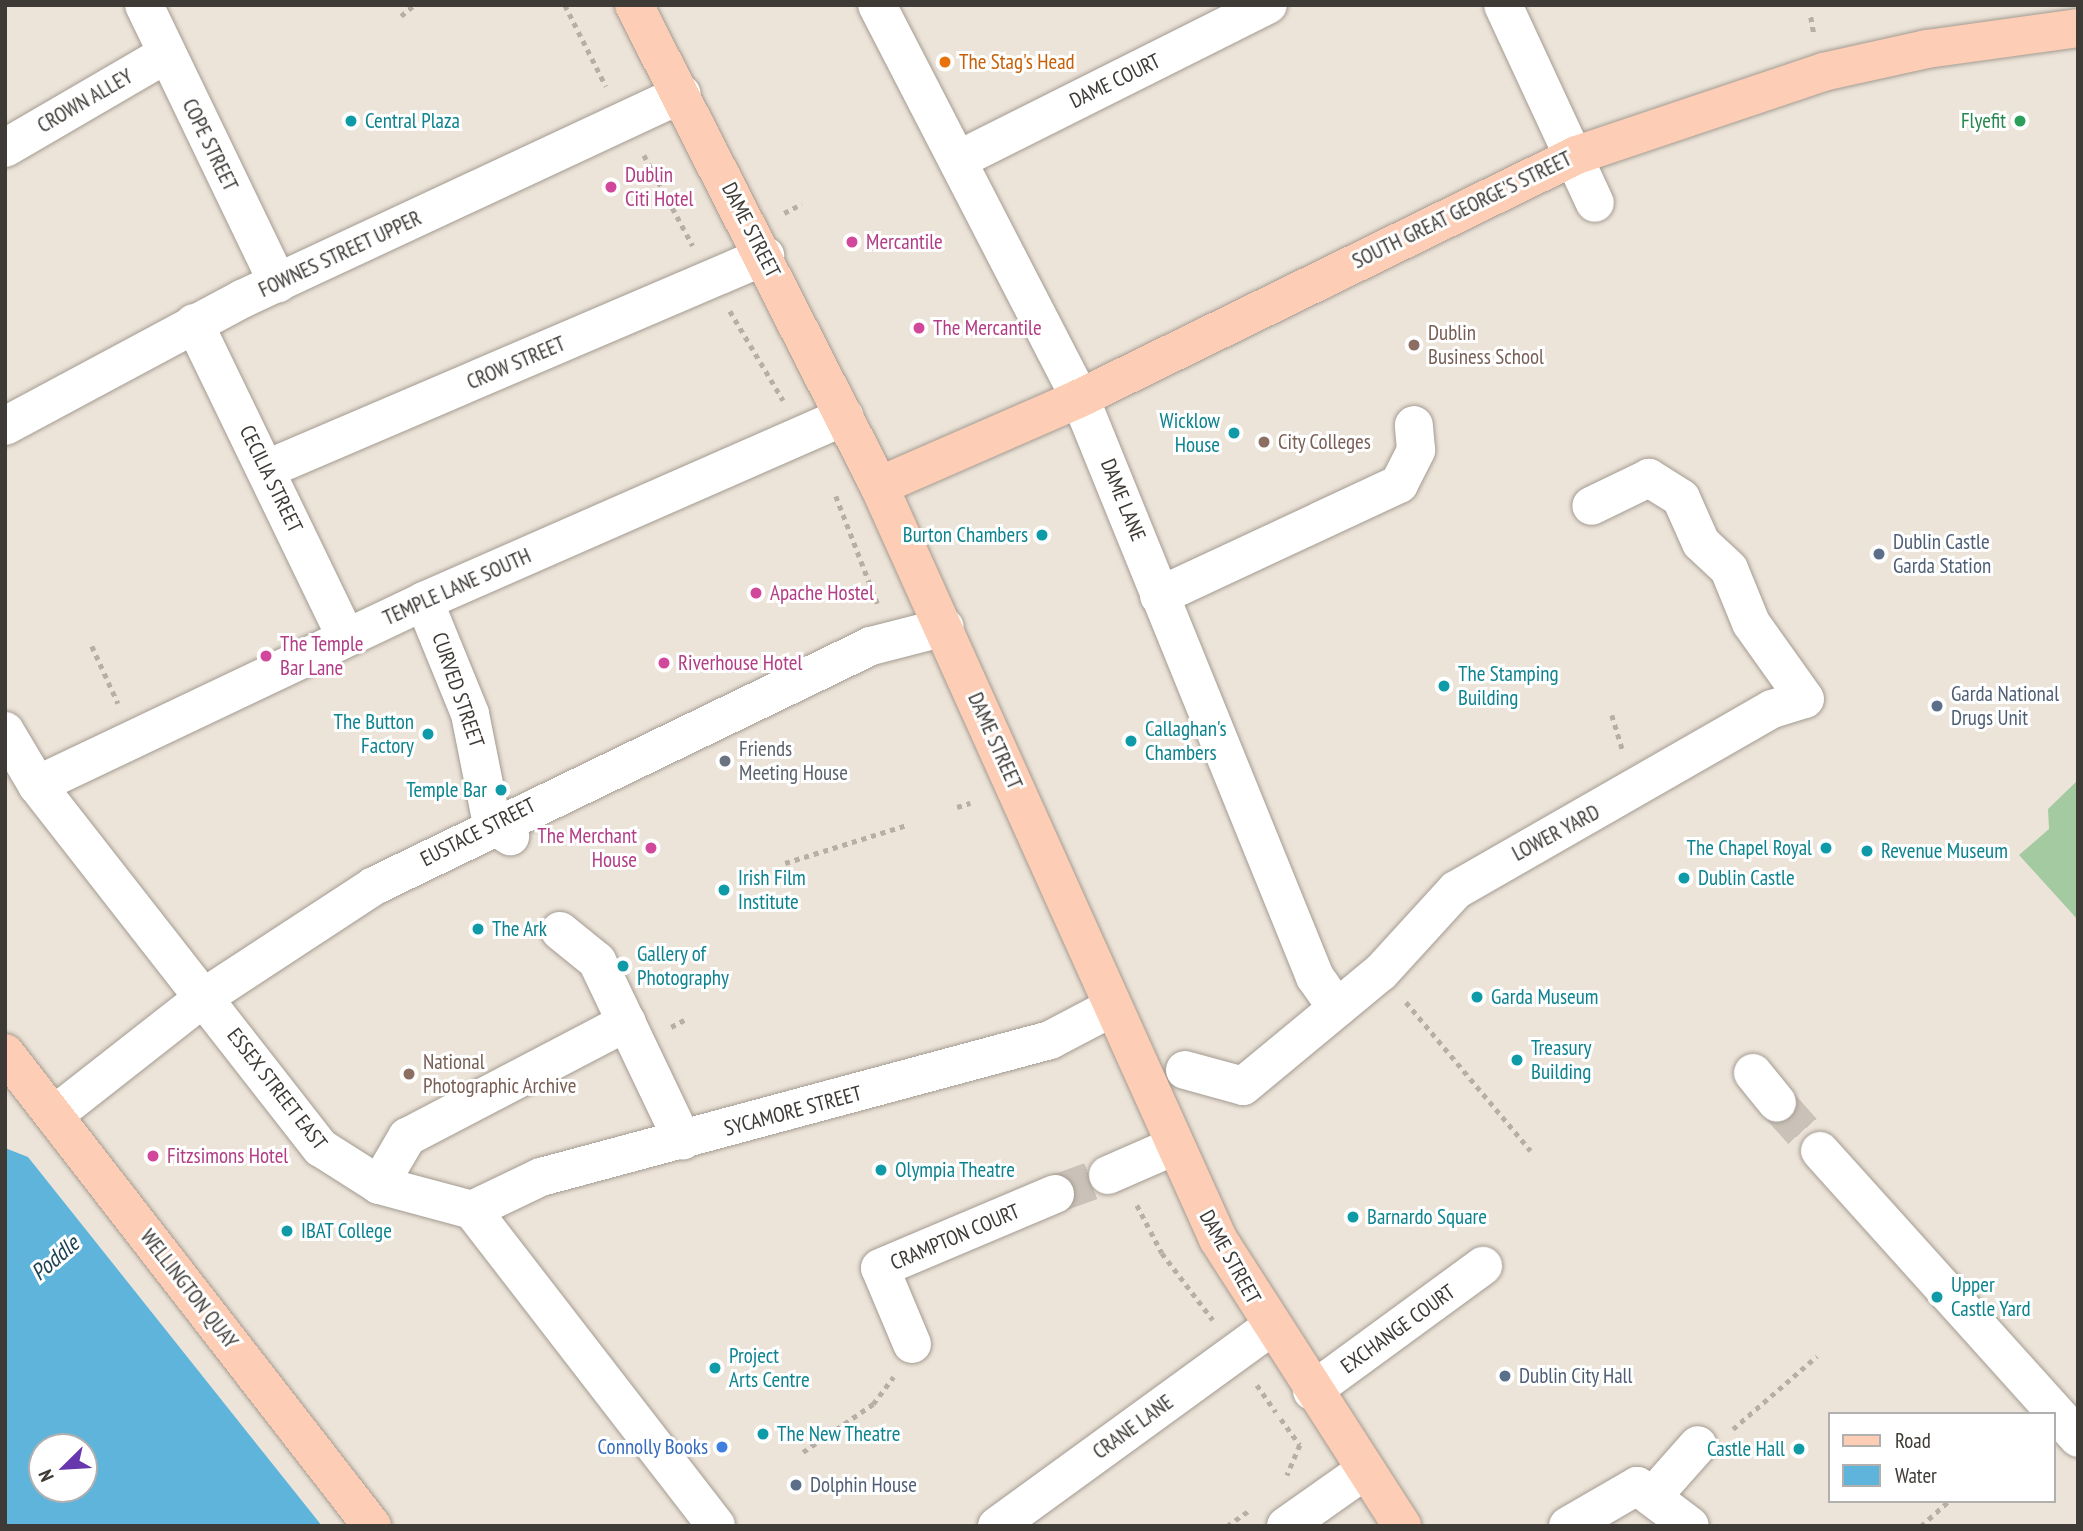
<!DOCTYPE html>
<style>
body{margin:0}
#map{position:relative;width:2083px;height:1531px;overflow:hidden;background:#ede4d9;font-family:"PT Sans Narrow",sans-serif}
div>[style]{position:absolute}
.green>*{inset:0;background:#a4caa2}
.water>*{inset:0;background:#5eb4db}
.minor-tunnel>*{height:38px;margin-top:-19px;transform-origin:0;background:repeating-linear-gradient(90deg,#cac2b8 0 38px,transparent 0 57px)}
.path>*{height:4.5px;margin-top:-2.25px;transform-origin:0;background:repeating-linear-gradient(90deg,#b7afa6 0 5px,transparent 0 10px)}
.roads{filter:drop-shadow(0 0 2px #a39b91) drop-shadow(0 0 2px #a39b91)}
.minor>*{height:38px;margin:-19px;padding:0 19px;transform-origin:19px;border-radius:19px;background:#fff}
.major>*{height:38px;margin:-19px;padding:0 19px;transform-origin:19px;border-radius:19px;background:#fdceb5}
.dots>*{width:19px;height:19px;translate:-50% -50%;box-sizing:border-box;border:4px solid #fff;border-radius:50%}
span{translate:-50% -50%;white-space:nowrap;text-align:center;line-height:1.15;-webkit-text-stroke:6px #fff;paint-order:stroke}
.food-label{font-size:21px;color:#c56008}
.left{translate:0 -50%;text-align:left}
.street-label{font-size:21px;color:#3e3a36}
.culture-label{font-size:21px;color:#0d838f}
.right{translate:-100% -50%;text-align:right}
.leisure-label{font-size:21px;color:#27864d}
.hotel-label{font-size:21px;color:#b23c85}
.education-label{font-size:21px;color:#785e54}
.service-label{font-size:21px;color:#4e5e75}
.worship-label{font-size:21px;color:#5b616d}
.shop-label{font-size:21px;color:#366cbe}
.water-label{font-size:23px;color:#1c4253;font-style:italic}
.frame{position:absolute;inset:0;border:7px solid #3e3a36;pointer-events:none}
.legend{position:absolute;left:1828px;top:1412px;width:228px;height:91px;box-sizing:border-box;background:#fff;border:2px solid #b2b0af;margin:0;padding:9px 12px;list-style:none;font-size:21px;color:#3e3a36}
.legend li{display:flex;align-items:center;gap:14px;height:35px}
.legend b{width:35px;border:2px solid #b2b0af}
.north{position:absolute;left:28px;top:1433px;width:70px;height:70px;box-sizing:border-box;background:#fff;border:2px solid #b2b0af;border-radius:50%;rotate:246deg;font-size:19px;font-weight:700;line-height:28px;text-align:center;color:#3e3a36}
.north::after{content:'';display:block;margin:auto;width:24px;height:32px;background:#6836ad;clip-path:polygon(50% 0,100% 100%,50% 72%,0 100%)}
</style>
<div id="map">
<div class="green">
<i style="clip-path:polygon(2078px 780px,2078px 920px,2019px 855px,2049px 829px,2048px 809px)"></i>
</div>
<div class="water">
<i style="clip-path:polygon(evenodd,5px 1148px,28px 1157px,322px 1526px,5px 1526px,5px 1148px,42px 1447px,84px 1447px,84px 1489px,42px 1489px,42px 1447px)"></i>
</div>
<div class="minor-tunnel">
<i style="left:1777px;top:1103px;width:64px;rotate:48.1deg"></i>
<i style="left:1055px;top:1194px;width:56px;rotate:-19.7deg"></i>
</div>
<div class="path">
<i style="left:565px;top:5px;width:91px;rotate:63.2deg"></i>
<i style="left:401px;top:16px;width:17px;rotate:-40deg"></i>
<i style="left:1811px;top:17px;width:17px;rotate:80deg"></i>
<i style="left:644px;top:155px;width:103px;rotate:61.7deg"></i>
<i style="left:784px;top:213px;width:20px;rotate:-27deg"></i>
<i style="left:730px;top:311px;width:104px;rotate:59.2deg"></i>
<i style="left:836px;top:496px;width:117px;rotate:68.9deg"></i>
<i style="left:92px;top:646px;width:63px;rotate:65.5deg"></i>
<i style="left:1612px;top:715px;width:38px;rotate:73deg"></i>
<i style="left:957px;top:807px;width:14px;rotate:-17deg"></i>
<i style="left:785px;top:863px;width:128px;rotate:-17.3deg"></i>
<i style="left:1406px;top:1002px;width:194px;rotate:50deg"></i>
<i style="left:671px;top:1027px;width:19px;rotate:-28deg"></i>
<i style="left:1137px;top:1205px;width:54px;rotate:62.5deg"></i>
<i style="left:1162px;top:1253px;width:84px;rotate:52.7deg"></i>
<i style="left:1257px;top:1385px;width:33px;rotate:55deg"></i>
<i style="left:1281px;top:1419px;width:32px;rotate:54deg"></i>
<i style="left:1300px;top:1445px;width:33px;rotate:113deg"></i>
<i style="left:1733px;top:1429px;width:111px;rotate:-41deg"></i>
<i style="left:803px;top:1452px;width:85px;rotate:-34.4deg"></i>
<i style="left:873px;top:1404px;width:34px;rotate:-53deg"></i>
<i style="left:1227px;top:1526px;width:29px;rotate:-35deg"></i>
<i style="left:1921px;top:1526px;width:38px;rotate:-42deg"></i>
</div>
<div class="roads">
<div class="minor">
<i style="left:144px;top:5px;width:309px;rotate:64.3deg"></i>
<i style="left:877px;top:5px;width:442px;rotate:62.7deg"></i>
<i style="left:1080px;top:398px;width:625px;rotate:67.91deg"></i>
<i style="left:1315px;top:977px;width:38px;rotate:55deg"></i>
<i style="left:1503px;top:5px;width:218px;rotate:65.1deg"></i>
<i style="left:5px;top:148px;width:185px;rotate:-30.2deg"></i>
<i style="left:962px;top:158px;width:342px;rotate:-26.6deg"></i>
<i style="left:194px;top:323px;width:349px;rotate:64.2deg"></i>
<i style="left:5px;top:426px;width:269px;rotate:-28.2deg"></i>
<i style="left:242px;top:299px;width:485px;rotate:-25deg"></i>
<i style="left:267px;top:469px;width:542px;rotate:-23.16deg"></i>
<i style="left:1159px;top:596px;width:265px;rotate:-25deg"></i>
<i style="left:1399px;top:484px;width:38px;rotate:-63deg"></i>
<i style="left:1416px;top:450px;width:25px;rotate:-95deg"></i>
<i style="left:424px;top:601px;width:122px;rotate:67.8deg"></i>
<i style="left:470px;top:714px;width:112px;rotate:78.7deg"></i>
<i style="left:492px;top:824px;width:22px;rotate:34deg"></i>
<i style="left:5px;top:731px;width:63px;rotate:59.3deg"></i>
<i style="left:37px;top:785px;width:461px;rotate:52deg"></i>
<i style="left:321px;top:1148px;width:69px;rotate:32.5deg"></i>
<i style="left:379px;top:1185px;width:96px;rotate:15deg"></i>
<i style="left:472px;top:1210px;width:399px;rotate:52.3deg"></i>
<i style="left:37px;top:785px;width:429px;rotate:-25.4deg"></i>
<i style="left:424px;top:601px;width:459px;rotate:-23.7deg"></i>
<i style="left:560px;top:931px;width:48px;rotate:39deg"></i>
<i style="left:597px;top:961px;width:199px;rotate:64.5deg"></i>
<i style="left:1185px;top:1070px;width:60px;rotate:15.4deg"></i>
<i style="left:1243px;top:1086px;width:179px;rotate:-39.6deg"></i>
<i style="left:1381px;top:972px;width:111px;rotate:-47.6deg"></i>
<i style="left:1456px;top:890px;width:364px;rotate:-29.8deg"></i>
<i style="left:1772px;top:709px;width:34px;rotate:-17deg"></i>
<i style="left:1805px;top:699px;width:93px;rotate:-125.4deg"></i>
<i style="left:1751px;top:623px;width:58px;rotate:-112.2deg"></i>
<i style="left:1729px;top:569px;width:38px;rotate:-137deg"></i>
<i style="left:1701px;top:543px;width:49px;rotate:-114deg"></i>
<i style="left:1681px;top:498px;width:38px;rotate:-148deg"></i>
<i style="left:1649px;top:478px;width:64px;rotate:154.2deg"></i>
<i style="left:1753px;top:1073px;width:38px;rotate:51deg"></i>
<i style="left:54px;top:1115px;width:193px;rotate:-38.1deg"></i>
<i style="left:206px;top:996px;width:201px;rotate:-33.2deg"></i>
<i style="left:374px;top:886px;width:552px;rotate:-25.78deg"></i>
<i style="left:871px;top:646px;width:76px;rotate:-14.4deg"></i>
<i style="left:1820px;top:1151px;width:386px;rotate:48deg"></i>
<i style="left:1108px;top:1175px;width:70px;rotate:-23.6deg"></i>
<i style="left:379px;top:1185px;width:56px;rotate:-59.7deg"></i>
<i style="left:407px;top:1137px;width:248px;rotate:-27.6deg"></i>
<i style="left:472px;top:1210px;width:76px;rotate:-25.6deg"></i>
<i style="left:541px;top:1177px;width:527px;rotate:-15.06deg"></i>
<i style="left:1050px;top:1040px;width:69px;rotate:-27.7deg"></i>
<i style="left:912px;top:1344px;width:82px;rotate:-112.8deg"></i>
<i style="left:880px;top:1268px;width:190px;rotate:-22.9deg"></i>
<i style="left:1312px;top:1391px;width:212px;rotate:-36.2deg"></i>
<i style="left:1652px;top:1497px;width:69px;rotate:-48.5deg"></i>
<i style="left:997px;top:1526px;width:337px;rotate:-36deg"></i>
<i style="left:1286px;top:1526px;width:95px;rotate:-35.2deg"></i>
<i style="left:1568px;top:1526px;width:80px;rotate:-30.1deg"></i>
<i style="left:1637px;top:1486px;width:66px;rotate:37deg"></i>
</div>
<div class="major">
<i style="left:634px;top:5px;width:540px;rotate:63.01deg"></i>
<i style="left:879px;top:486px;width:826px;rotate:65.76deg"></i>
<i style="left:1218px;top:1239px;width:341px;rotate:57.3deg"></i>
<i style="left:879px;top:486px;width:219px;rotate:-23.6deg"></i>
<i style="left:1080px;top:398px;width:553px;rotate:-26.06deg"></i>
<i style="left:1577px;top:155px;width:260px;rotate:-18.6deg"></i>
<i style="left:1823px;top:72px;width:107px;rotate:-12.5deg"></i>
<i style="left:1927px;top:49px;width:152px;rotate:-7.9deg"></i>
<i style="left:5px;top:1053px;width:599px;rotate:52.19deg"></i>
</div>
</div>
<div class="dots">
<i style="left:945px;top:62px;background:#e8710a"></i>
<i style="left:351px;top:121px;background:#0f9aa8"></i>
<i style="left:2020px;top:121px;background:#2e9e5b"></i>
<i style="left:611px;top:187px;background:#d1479c"></i>
<i style="left:852px;top:242px;background:#d1479c"></i>
<i style="left:919px;top:328px;background:#d1479c"></i>
<i style="left:1414px;top:345px;background:#8d6e63"></i>
<i style="left:1234px;top:433px;background:#0f9aa8"></i>
<i style="left:1264px;top:442px;background:#8d6e63"></i>
<i style="left:1042px;top:535px;background:#0f9aa8"></i>
<i style="left:1879px;top:554px;background:#5c6f8a"></i>
<i style="left:756px;top:593px;background:#d1479c"></i>
<i style="left:266px;top:656px;background:#d1479c"></i>
<i style="left:664px;top:663px;background:#d1479c"></i>
<i style="left:1444px;top:686px;background:#0f9aa8"></i>
<i style="left:1937px;top:706px;background:#5c6f8a"></i>
<i style="left:428px;top:734px;background:#0f9aa8"></i>
<i style="left:1131px;top:741px;background:#0f9aa8"></i>
<i style="left:725px;top:761px;background:#6b7280"></i>
<i style="left:501px;top:790px;background:#0f9aa8"></i>
<i style="left:651px;top:848px;background:#d1479c"></i>
<i style="left:1826px;top:848px;background:#0f9aa8"></i>
<i style="left:1867px;top:851px;background:#0f9aa8"></i>
<i style="left:1684px;top:878px;background:#0f9aa8"></i>
<i style="left:724px;top:890px;background:#0f9aa8"></i>
<i style="left:478px;top:929px;background:#0f9aa8"></i>
<i style="left:623px;top:966px;background:#0f9aa8"></i>
<i style="left:1477px;top:997px;background:#0f9aa8"></i>
<i style="left:1517px;top:1060px;background:#0f9aa8"></i>
<i style="left:409px;top:1074px;background:#8d6e63"></i>
<i style="left:153px;top:1156px;background:#d1479c"></i>
<i style="left:881px;top:1170px;background:#0f9aa8"></i>
<i style="left:1353px;top:1217px;background:#0f9aa8"></i>
<i style="left:287px;top:1231px;background:#0f9aa8"></i>
<i style="left:1937px;top:1297px;background:#0f9aa8"></i>
<i style="left:715px;top:1368px;background:#0f9aa8"></i>
<i style="left:1505px;top:1376px;background:#5c6f8a"></i>
<i style="left:763px;top:1434px;background:#0f9aa8"></i>
<i style="left:722px;top:1447px;background:#3f7fe0"></i>
<i style="left:1799px;top:1449px;background:#0f9aa8"></i>
<i style="left:796px;top:1485px;background:#5c6f8a"></i>
</div>
<div class="food-label">
<span class="left" style="left:959px;top:62px">The Stag's Head</span>
</div>
<div class="street-label">
<span style="left:1115px;top:81px;rotate:-26deg">DAME COURT</span>
<span style="left:85px;top:101px;rotate:-30deg">CROWN ALLEY</span>
<span style="left:210px;top:145px;rotate:64deg">COPE STREET</span>
<span style="left:1462px;top:210px;rotate:-26deg">SOUTH GREAT GEORGE'S STREET</span>
<span style="left:751px;top:230px;rotate:63deg">DAME STREET</span>
<span style="left:340px;top:254px;rotate:-25deg">FOWNES STREET UPPER</span>
<span style="left:516px;top:363px;rotate:-23deg">CROW STREET</span>
<span style="left:271px;top:479px;rotate:64deg">CECILIA STREET</span>
<span style="left:1123px;top:500px;rotate:68deg">DAME LANE</span>
<span style="left:457px;top:587px;rotate:-24deg">TEMPLE LANE SOUTH</span>
<span style="left:458px;top:690px;rotate:71deg">CURVED STREET</span>
<span style="left:995px;top:741px;rotate:66deg">DAME STREET</span>
<span style="left:478px;top:832px;rotate:-27deg">EUSTACE STREET</span>
<span style="left:1556px;top:833px;rotate:-28deg">LOWER YARD</span>
<span style="left:277px;top:1089px;rotate:52deg">ESSEX STREET EAST</span>
<span style="left:793px;top:1111px;rotate:-15deg">SYCAMORE STREET</span>
<span style="left:955px;top:1237px;rotate:-23deg">CRAMPTON COURT</span>
<span style="left:1230px;top:1257px;rotate:61deg">DAME STREET</span>
<span style="left:189px;top:1289px;rotate:52deg">WELLINGTON QUAY</span>
<span style="left:1398px;top:1329px;rotate:-36deg">EXCHANGE COURT</span>
<span style="left:1133px;top:1427px;rotate:-36deg">CRANE LANE</span>
</div>
<div class="culture-label">
<span class="left" style="left:365px;top:121px">Central Plaza</span>
<span class="right" style="left:1220px;top:433px">Wicklow<br>House</span>
<span class="right" style="left:1028px;top:535px">Burton Chambers</span>
<span class="left" style="left:1458px;top:686px">The Stamping<br>Building</span>
<span class="right" style="left:414px;top:734px">The Button<br>Factory</span>
<span class="left" style="left:1145px;top:741px">Callaghan's<br>Chambers</span>
<span class="right" style="left:487px;top:790px">Temple Bar</span>
<span class="right" style="left:1812px;top:848px">The Chapel Royal</span>
<span class="left" style="left:1881px;top:851px">Revenue Museum</span>
<span class="left" style="left:738px;top:890px">Irish Film<br>Institute</span>
<span class="left" style="left:1698px;top:878px">Dublin Castle</span>
<span class="left" style="left:492px;top:929px">The Ark</span>
<span class="left" style="left:637px;top:966px">Gallery of<br>Photography</span>
<span class="left" style="left:1491px;top:997px">Garda Museum</span>
<span class="left" style="left:1531px;top:1060px">Treasury<br>Building</span>
<span class="left" style="left:895px;top:1170px">Olympia Theatre</span>
<span class="left" style="left:1367px;top:1217px">Barnardo Square</span>
<span class="left" style="left:301px;top:1231px">IBAT College</span>
<span class="left" style="left:1951px;top:1297px">Upper<br>Castle Yard</span>
<span class="left" style="left:729px;top:1368px">Project<br>Arts Centre</span>
<span class="left" style="left:777px;top:1434px">The New Theatre</span>
<span class="right" style="left:1785px;top:1449px">Castle Hall</span>
</div>
<div class="leisure-label">
<span class="right" style="left:2006px;top:121px">Flyefit</span>
</div>
<div class="hotel-label">
<span class="left" style="left:625px;top:187px">Dublin<br>Citi Hotel</span>
<span class="left" style="left:866px;top:242px">Mercantile</span>
<span class="left" style="left:933px;top:328px">The Mercantile</span>
<span class="left" style="left:770px;top:593px">Apache Hostel</span>
<span class="left" style="left:280px;top:656px">The Temple<br>Bar Lane</span>
<span class="left" style="left:678px;top:663px">Riverhouse Hotel</span>
<span class="right" style="left:637px;top:848px">The Merchant<br>House</span>
<span class="left" style="left:167px;top:1156px">Fitzsimons Hotel</span>
</div>
<div class="education-label">
<span class="left" style="left:1428px;top:345px">Dublin<br>Business School</span>
<span class="left" style="left:1278px;top:442px">City Colleges</span>
<span class="left" style="left:423px;top:1074px">National<br>Photographic Archive</span>
</div>
<div class="service-label">
<span class="left" style="left:1893px;top:554px">Dublin Castle<br>Garda Station</span>
<span class="left" style="left:1951px;top:706px">Garda National<br>Drugs Unit</span>
<span class="left" style="left:1519px;top:1376px">Dublin City Hall</span>
<span class="left" style="left:810px;top:1485px">Dolphin House</span>
</div>
<div class="worship-label">
<span class="left" style="left:739px;top:761px">Friends<br>Meeting House</span>
</div>
<div class="shop-label">
<span class="right" style="left:708px;top:1447px">Connolly Books</span>
</div>
<div class="water-label">
<span style="left:55px;top:1258px;rotate:-41deg">Poddle</span>
</div>
<div class="frame"></div>
<ul class="legend">
<li><b style="height:9px;background:#fdceb5"></b>Road</li>
<li><b style="height:19px;background:#5eb4db"></b>Water</li>
</ul>
<div class="north">N</div>
</div>
